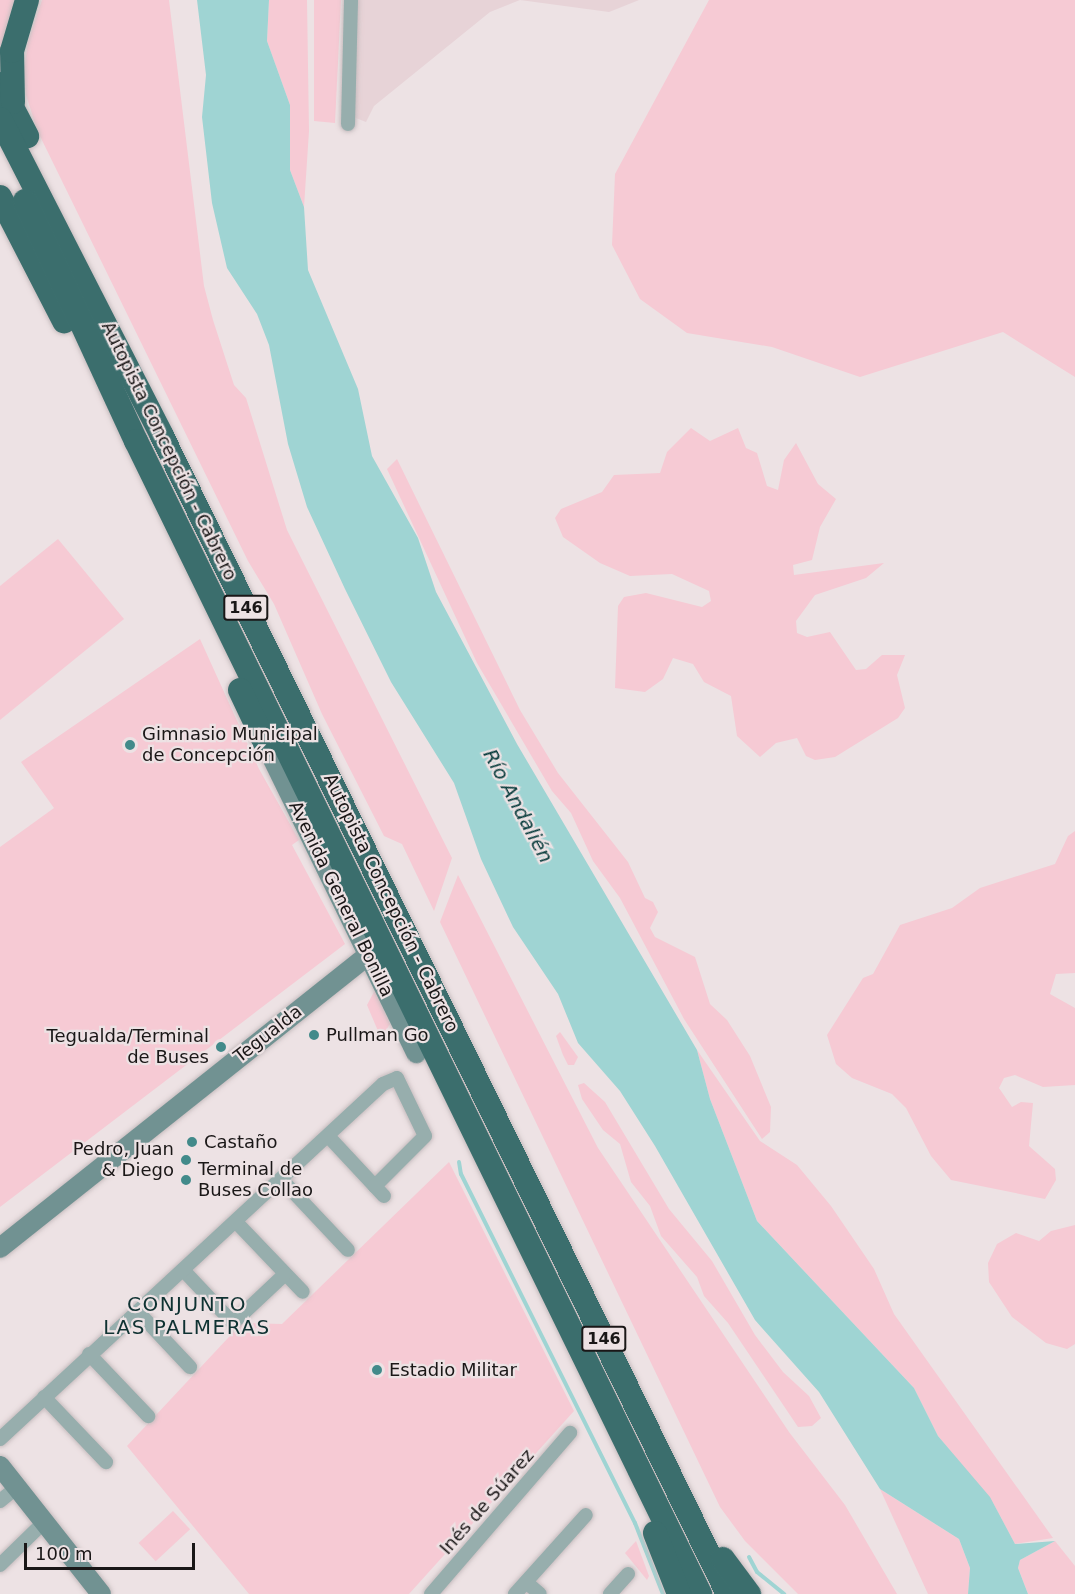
<!DOCTYPE html>
<meta charset="utf-8">
<style>
body{margin:0}
#map{position:relative;width:1075px;height:1594px;overflow:hidden;background:#ede2e4;font-family:"DejaVu Sans",sans-serif}
div>[style]{position:absolute}
.built>*{inset:0;background:#e7d3d7}
.green>*{inset:0;background:#f6cad4;transform-origin:0 0}
.water>*{inset:0;background:#9fd4d3}
.stream>*{height:4px;margin:-2px;padding:0 2px;transform-origin:2px;border-radius:2px;background:#9fd4d3}
.roads{filter:drop-shadow(0 0 2px #c7bdbf) drop-shadow(0 0 2px #c7bdbf)}
.street>*{height:14px;margin:-7px;padding:0 7px;transform-origin:7px;border-radius:7px;background:#97aead}
.secondary>*{height:20px;margin:-10px;padding:0 10px;transform-origin:10px;border-radius:10px;background:#719292}
.highway>*{height:24px;margin:-12px;padding:0 12px;transform-origin:12px;border-radius:12px;background:#3b6e6d}
.dots>*{width:16px;height:16px;translate:-50% -50%;box-sizing:border-box;border:3px solid #ede2e4;border-radius:50%}
span{translate:-50% -50%;white-space:nowrap;text-align:center;line-height:1.15;-webkit-text-stroke:4.5px #ede2e4;paint-order:stroke}
.shield-label span{padding:2px 4px;background:#ede2e4;border:2px solid;border-radius:4px;-webkit-text-stroke-width:0}
.shield-label{font-size:16px;color:#1a1717;font-weight:700}
.street-label{font-size:18px;color:#1a1717}
.poi-label{font-size:18px;color:#1a1717}
.left{translate:0 -50%;text-align:left}
.right{translate:-100% -50%;text-align:right}
.water-label{font-size:20px;color:#083c3c;font-style:italic}
.neighbourhood-label{font-size:20px;color:#0f3232;letter-spacing:1.5px}
.scale{position:absolute;left:24px;top:1543px;width:171px;height:27px;box-sizing:border-box;border:3px solid #1a1717;border-top:0;padding-left:8px;font-size:18px;line-height:21px;white-space:nowrap;color:#1a1717;-webkit-text-stroke:4px #ede2e4;paint-order:stroke}
</style>
<div id="map">
<div class="built">
<i style="clip-path:polygon(356px 0,639px 0,609px 12px,520px 0,490px 12px,374px 106px,366px 122px,351px 116px)"></i>
</div>
<div class="green">
<i style="clip-path:polygon(0 0,18px 0,0 68px)"></i>
<i style="clip-path:polygon(42px 0,169px 0,204px 286px,213px 320px,234px 385px,246px 398px,287px 530px,452px 858px,434px 911px,402px 844px,384px 836px,322px 714px,274px 604px,248px 561px,37px 130px,26px 95px,24px 70px,28px 42px)"></i>
<i style="clip-path:polygon(269px 0,307px 0,309px 131px,304px 207px,290px 170px,290px 105px,267px 41px)"></i>
<i style="clip-path:polygon(314px 0,341px 0,335px 123px,314px 121px)"></i>
<i style="clip-path:polygon(709px 0,1075px 0,1075px 377px,1003px 332px,860px 377px,772px 347px,687px 333px,640px 299px,612px 245px,615px 174px)"></i>
<i style="clip-path:polygon(691px 428px,710px 441px,738px 428px,746px 448px,757px 453px,767px 486px,778px 490px,784px 460px,796px 443px,818px 484px,836px 499px,820px 527px,812px 560px,793px 565px,794px 575px,884px 563px,866px 578px,815px 595px,796px 621px,797px 633px,807px 637px,830px 632px,856px 670px,866px 669px,882px 655px,905px 655px,897px 675px,905px 708px,898px 718px,835px 757px,815px 760px,806px 756px,797px 738px,776px 743px,760px 757px,737px 736px,731px 696px,704px 682px,693px 664px,673px 658px,663px 679px,645px 692px,615px 688px,618px 606px,624px 597px,646px 593px,702px 607px,711px 601px,709px 591px,672px 574px,630px 576px,600px 563px,563px 537px,555px 518px,561px 509px,602px 492px,614px 475px,660px 473px,667px 452px)"></i>
<i style="clip-path:polygon(397px 459px,520px 710px,558px 773px,628px 862px,645px 898px,653px 902px,658px 912px,650px 928px,655px 937px,695px 957px,710px 1004px,727px 1020px,750px 1056px,771px 1107px,770px 1132px,762px 1139px,684px 1019px,620px 898px,593px 861px,571px 813px,552px 791px,477px 663px,387px 469px)"></i>
<i style="clip-path:polygon(58px 539px,124px 619px,0 720px,0 586px)"></i>
<i style="clip-path:polygon(200px 639px,259px 769px,299px 840px,292px 845px,345px 944px,0 1207px,0 847px,54px 808px,21px 762px)"></i>
<i style="clip-path:polygon(1075px 831px,1075px 973px,1056px 974px,1050px 994px,1075px 1008px,1075px 1085px,1043px 1087px,1015px 1075px,1004px 1078px,999px 1088px,1012px 1107px,1021px 1102px,1033px 1103px,1029px 1146px,1055px 1169px,1056px 1180px,1045px 1199px,951px 1180px,931px 1156px,906px 1108px,892px 1094px,852px 1078px,836px 1064px,827px 1035px,863px 978px,873px 974px,900px 925px,952px 908px,980px 888px,1055px 864px,1068px 836px)"></i>
<i style="clip-path:polygon(458px 875px,598px 1148px,789px 1432px,845px 1505px,897px 1594px,798px 1594px,745px 1541px,720px 1507px,440px 922px)"></i>
<i style="clip-path:polygon(375px 990px,390px 1024px,381px 1038px,367px 1005px)"></i>
<i style="clip-path:polygon(560px 1032px,578px 1057px,574px 1065px,568px 1065px,563px 1055px,556px 1036px)"></i>
<i style="clip-path:polygon(697px 1050px,760px 1141px,797px 1165px,831px 1206px,874px 1269px,894px 1314px,1053px 1538px,1015px 1544px,993px 1503px,938px 1436px,914px 1388px,757px 1221px,710px 1099px)"></i>
<i style="clip-path:polygon(584px 1083px,605px 1102px,669px 1209px,712px 1261px,755px 1335px,783px 1372px,809px 1396px,821px 1418px,812px 1426px,798px 1427px,728px 1323px,704px 1296px,697px 1277px,661px 1236px,650px 1206px,631px 1182px,620px 1144px,603px 1130px,582px 1099px,578px 1085px)"></i>
<i style="clip-path:polygon(449px 1162px,574px 1411px,409px 1594px,249px 1594px,127px 1446px,242px 1323px,282px 1324px)"></i>
<i style="clip-path:polygon(1075px 1225px,1075px 1344px,1067px 1349px,1046px 1343px,1012px 1317px,989px 1282px,988px 1263px,997px 1244px,1016px 1233px,1039px 1241px,1051px 1231px)"></i>
<i style="clip-path:polygon(880px 1489px,959px 1539px,970px 1568px,968px 1594px,928px 1594px)"></i>
<i style="left:173px;top:1511px;width:25px;height:47px;rotate:47deg"></i>
<i style="clip-path:polygon(636px 1541px,649px 1576px,647px 1580px,625px 1553px)"></i>
<i style="clip-path:polygon(1055px 1541px,1075px 1566px,1075px 1594px,1028px 1594px,1018px 1568px,1020px 1560px)"></i>
</div>
<div class="water">
<i style="clip-path:polygon(269px 0,267px 41px,290px 105px,290px 170px,304px 207px,308px 270px,358px 389px,372px 456px,418px 538px,436px 592px,517px 744px,697px 1050px,710px 1099px,757px 1221px,914px 1388px,938px 1436px,990px 1497px,1015px 1544px,1055px 1541px,1020px 1560px,1018px 1568px,1028px 1594px,968px 1594px,970px 1568px,959px 1539px,880px 1489px,819px 1392px,755px 1320px,655px 1146px,620px 1091px,578px 1043px,558px 994px,513px 927px,481px 859px,454px 783px,391px 682px,345px 589px,307px 507px,288px 444px,269px 345px,257px 314px,227px 268px,212px 203px,202px 117px,206px 75px,197px 0)"></i>
</div>
<div class="stream">
<i style="left:459px;top:1162px;width:12px;rotate:81deg"></i>
<i style="left:461px;top:1174px;width:390px;rotate:63.5deg"></i>
<i style="left:635px;top:1523px;width:76px;rotate:68.5deg"></i>
<i style="left:749px;top:1557px;width:17px;rotate:62deg"></i>
<i style="left:757px;top:1572px;width:35px;rotate:39deg"></i>
</div>
<div class="roads">
<div class="street">
<i style="left:348px;top:124px;width:124px;rotate:-88.6deg"></i>
<i style="left:328px;top:1136px;width:82px;rotate:47deg"></i>
<i style="left:282px;top:1180px;width:96px;rotate:46.7deg"></i>
<i style="left:237px;top:1223px;width:95px;rotate:46.3deg"></i>
<i style="left:185px;top:1272px;width:70px;rotate:46.7deg"></i>
<i style="left:233px;top:1323px;width:71px;rotate:-43.3deg"></i>
<i style="left:140px;top:1314px;width:73px;rotate:46.7deg"></i>
<i style="left:89px;top:1354px;width:86px;rotate:46.4deg"></i>
<i style="left:44px;top:1397px;width:90px;rotate:46.4deg"></i>
<i style="left:0;top:1439px;width:522px;rotate:-42.83deg"></i>
<i style="left:383px;top:1084px;width:15px;rotate:-23deg"></i>
<i style="left:397px;top:1078px;width:64px;rotate:64.2deg"></i>
<i style="left:425px;top:1136px;width:71px;rotate:135deg"></i>
<i style="left:0;top:1501px;width:22px;rotate:-39deg"></i>
<i style="left:0;top:1565px;width:62px;rotate:-44.3deg"></i>
<i style="left:526px;top:1582px;width:18px;rotate:41deg"></i>
<i style="left:431px;top:1594px;width:213px;rotate:-49.2deg"></i>
<i style="left:515px;top:1594px;width:106px;rotate:-48.1deg"></i>
<i style="left:610px;top:1594px;width:27px;rotate:-48deg"></i>
</div>
<div class="secondary">
<i style="left:266px;top:745px;width:343px;rotate:64deg"></i>
<i style="left:0;top:1248px;width:470px;rotate:-38.5deg"></i>
<i style="left:0;top:1466px;width:163px;rotate:51.7deg"></i>
</div>
<div class="highway">
<i style="left:0;top:84px;width:59px;rotate:62.6deg"></i>
<i style="left:13px;top:102px;width:51px;rotate:-91.1deg"></i>
<i style="left:12px;top:51px;width:53px;rotate:-73.6deg"></i>
<i style="left:0;top:119px;width:356px;rotate:62.9deg"></i>
<i style="left:162px;top:436px;width:1289px;rotate:63.95deg"></i>
<i style="left:0;top:197px;width:140px;rotate:62.7deg"></i>
<i style="left:25px;top:201px;width:264px;rotate:65.2deg"></i>
<i style="left:136px;top:441px;width:1284px;rotate:63.93deg"></i>
<i style="left:240px;top:690px;width:61px;rotate:64.7deg"></i>
<i style="left:655px;top:1533px;width:66px;rotate:68.5deg"></i>
<i style="left:723px;top:1559px;width:44px;rotate:53.4deg"></i>
</div>
</div>
<div class="dots">
<i style="left:130px;top:745px;background:#428a8a"></i>
<i style="left:314px;top:1035px;background:#428a8a"></i>
<i style="left:221px;top:1047px;background:#428a8a"></i>
<i style="left:192px;top:1142px;background:#428a8a"></i>
<i style="left:186px;top:1160px;background:#428a8a"></i>
<i style="left:186px;top:1180px;background:#428a8a"></i>
<i style="left:377px;top:1370px;background:#428a8a"></i>
</div>
<div class="shield-label">
<span style="left:246px;top:608px">146</span>
<span style="left:604px;top:1339px">146</span>
</div>
<div class="street-label">
<span style="left:169px;top:451px;rotate:64deg">Autopista Concepción - Cabrero</span>
<span style="left:341px;top:899px;rotate:64deg">Avenida General Bonilla</span>
<span style="left:391px;top:903px;rotate:64deg">Autopista Concepción - Cabrero</span>
<span style="left:268px;top:1034px;rotate:-38deg">Tegualda</span>
<span style="left:487px;top:1502px;rotate:-49deg">Inés de Súarez</span>
</div>
<div class="poi-label">
<span class="left" style="left:142px;top:745px">Gimnasio Municipal<br>de Concepción</span>
<span class="left" style="left:326px;top:1035px">Pullman Go</span>
<span class="right" style="left:209px;top:1047px">Tegualda/Terminal<br>de Buses</span>
<span class="left" style="left:204px;top:1142px">Castaño</span>
<span class="right" style="left:174px;top:1160px">Pedro, Juan<br>&amp; Diego</span>
<span class="left" style="left:198px;top:1180px">Terminal de<br>Buses Collao</span>
<span class="left" style="left:389px;top:1370px">Estadio Militar</span>
</div>
<div class="water-label">
<span style="left:518px;top:806px;rotate:62deg">Río Andalién</span>
</div>
<div class="neighbourhood-label">
<span style="left:187px;top:1316px">CONJUNTO<br>LAS PALMERAS</span>
</div>
<div class="scale">100 m</div>
</div>
